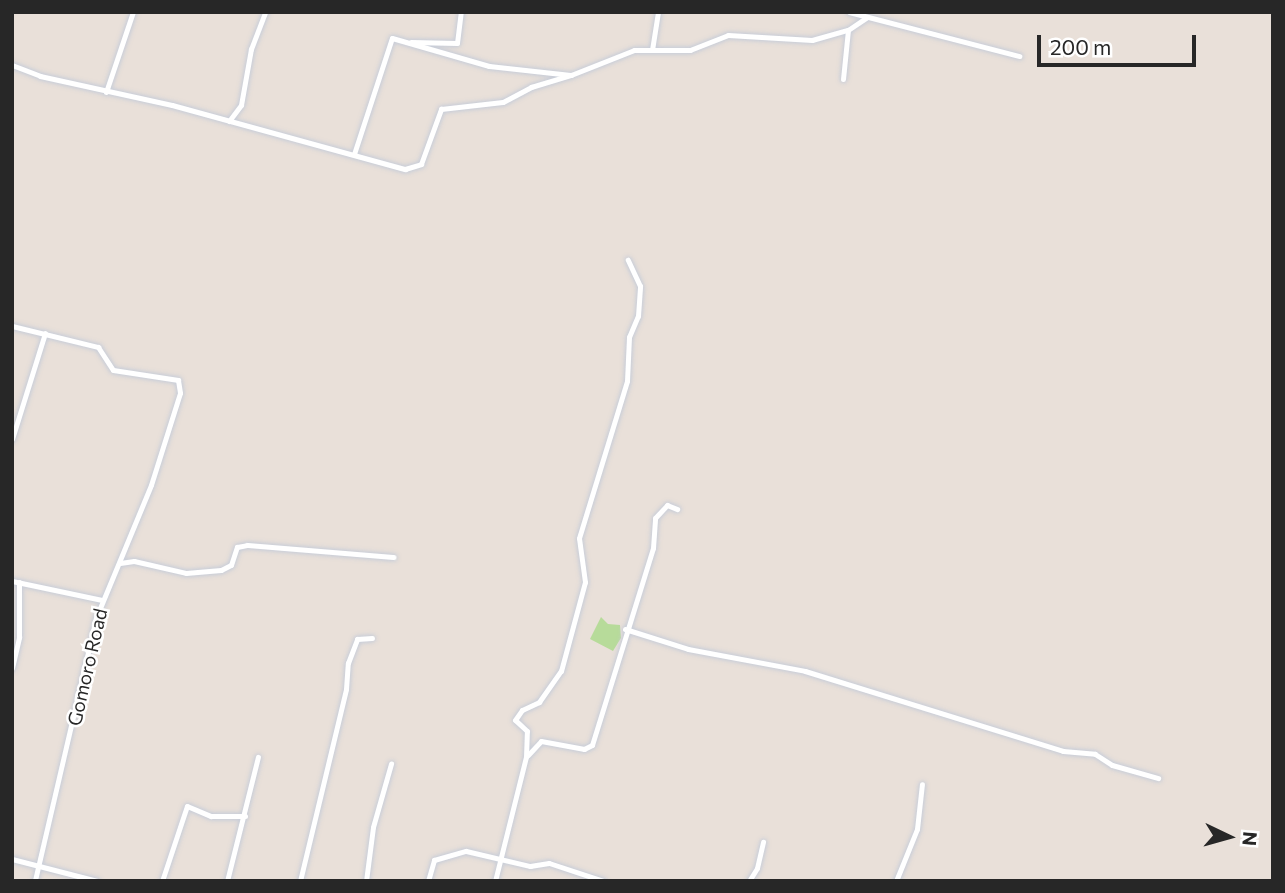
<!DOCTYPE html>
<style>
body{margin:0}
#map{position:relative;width:1285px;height:893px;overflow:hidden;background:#e9e0d9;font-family:Commissioner,sans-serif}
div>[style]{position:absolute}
.green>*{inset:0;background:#b7db9a}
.roads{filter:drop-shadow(0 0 2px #c8cdd8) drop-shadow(0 0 2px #c8cdd8)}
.minor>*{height:5px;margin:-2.5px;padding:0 2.5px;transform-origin:2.5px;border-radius:2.5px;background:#fff}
span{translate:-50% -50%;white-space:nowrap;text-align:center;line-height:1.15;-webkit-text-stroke:5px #fff;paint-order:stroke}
.street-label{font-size:19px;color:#272727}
.frame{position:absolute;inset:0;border:14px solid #272727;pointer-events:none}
.north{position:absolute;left:1194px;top:802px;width:70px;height:70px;-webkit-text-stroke:5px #fff;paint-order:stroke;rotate:95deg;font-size:19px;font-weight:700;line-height:28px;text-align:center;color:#272727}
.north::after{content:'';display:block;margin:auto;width:24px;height:32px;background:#272727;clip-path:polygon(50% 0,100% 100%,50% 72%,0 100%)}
.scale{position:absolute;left:1037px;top:35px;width:159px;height:32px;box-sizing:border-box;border:4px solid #272727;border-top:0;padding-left:9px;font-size:21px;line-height:24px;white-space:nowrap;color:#272727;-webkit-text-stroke:5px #fff;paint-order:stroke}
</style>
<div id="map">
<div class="green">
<i style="clip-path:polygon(601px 617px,608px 624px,620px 625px,621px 638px,613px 651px,590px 639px)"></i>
</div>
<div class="roads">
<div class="minor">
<i style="left:849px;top:12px;width:176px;rotate:14.5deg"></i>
<i style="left:411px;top:42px;width:46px;rotate:1.2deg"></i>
<i style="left:457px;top:43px;width:31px;rotate:-83deg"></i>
<i style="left:652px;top:50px;width:38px;rotate:-81deg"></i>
<i style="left:12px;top:65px;width:30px;rotate:21deg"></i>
<i style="left:40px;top:76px;width:135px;rotate:12.4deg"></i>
<i style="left:172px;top:105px;width:242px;rotate:15.4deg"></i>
<i style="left:405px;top:169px;width:17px;rotate:-17deg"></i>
<i style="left:421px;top:164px;width:59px;rotate:-70deg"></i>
<i style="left:441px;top:109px;width:62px;rotate:-6.4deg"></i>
<i style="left:503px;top:102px;width:32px;rotate:-28deg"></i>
<i style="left:531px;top:87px;width:42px;rotate:-16.7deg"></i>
<i style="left:843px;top:79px;width:49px;rotate:-84.2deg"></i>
<i style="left:106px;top:92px;width:84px;rotate:-71.4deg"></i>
<i style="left:229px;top:121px;width:20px;rotate:-53deg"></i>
<i style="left:241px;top:105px;width:57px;rotate:-79.9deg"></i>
<i style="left:251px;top:49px;width:40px;rotate:-69deg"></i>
<i style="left:354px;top:154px;width:122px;rotate:-71.9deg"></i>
<i style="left:392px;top:38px;width:101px;rotate:16.1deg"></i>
<i style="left:489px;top:66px;width:82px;rotate:6.3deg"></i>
<i style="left:571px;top:75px;width:68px;rotate:-21.6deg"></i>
<i style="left:634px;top:50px;width:56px"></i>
<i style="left:690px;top:50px;width:41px;rotate:-21.5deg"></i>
<i style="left:728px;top:35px;width:84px;rotate:3.4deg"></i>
<i style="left:812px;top:40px;width:37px;rotate:-16deg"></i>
<i style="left:848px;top:30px;width:23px;rotate:-34deg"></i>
<i style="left:12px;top:326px;width:89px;rotate:13.7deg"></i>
<i style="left:98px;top:347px;width:27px;rotate:57deg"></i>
<i style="left:113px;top:370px;width:66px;rotate:8.7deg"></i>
<i style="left:178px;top:380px;width:13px;rotate:81deg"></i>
<i style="left:180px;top:393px;width:96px;rotate:107.5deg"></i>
<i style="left:151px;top:485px;width:144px;rotate:112.5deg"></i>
<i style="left:96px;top:618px;width:270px;rotate:103.1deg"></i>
<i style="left:12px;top:439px;width:111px;rotate:-72.7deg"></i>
<i style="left:120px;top:563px;width:14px;rotate:-8deg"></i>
<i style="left:134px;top:561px;width:53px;rotate:13deg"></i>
<i style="left:186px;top:573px;width:35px;rotate:-5deg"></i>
<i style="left:221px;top:570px;width:11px;rotate:-27deg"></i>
<i style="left:231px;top:565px;width:19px;rotate:-72deg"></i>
<i style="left:237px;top:547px;width:10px;rotate:-11deg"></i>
<i style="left:247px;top:545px;width:147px;rotate:4.7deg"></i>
<i style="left:12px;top:581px;width:92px;rotate:11.9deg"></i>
<i style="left:625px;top:629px;width:66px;rotate:17.6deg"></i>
<i style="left:688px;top:649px;width:119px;rotate:10.6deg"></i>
<i style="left:805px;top:671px;width:270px;rotate:17.2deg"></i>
<i style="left:1063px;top:751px;width:32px;rotate:5deg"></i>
<i style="left:1095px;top:754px;width:20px;rotate:33deg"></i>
<i style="left:1112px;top:765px;width:48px;rotate:15.8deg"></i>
<i style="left:12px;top:668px;width:32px;rotate:-77deg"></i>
<i style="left:19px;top:637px;width:55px;rotate:-90deg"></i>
<i style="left:528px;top:755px;width:19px;rotate:-47deg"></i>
<i style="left:541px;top:741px;width:44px;rotate:10.5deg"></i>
<i style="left:584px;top:749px;width:9px;rotate:-27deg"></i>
<i style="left:592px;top:745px;width:206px;rotate:-72.8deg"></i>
<i style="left:653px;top:548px;width:30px;rotate:-86deg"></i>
<i style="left:655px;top:518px;width:18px;rotate:-47deg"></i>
<i style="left:667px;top:505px;width:11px;rotate:22deg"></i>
<i style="left:12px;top:859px;width:88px;rotate:14.5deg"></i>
<i style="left:162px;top:881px;width:79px;rotate:-71.6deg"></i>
<i style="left:187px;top:806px;width:26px;rotate:23deg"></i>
<i style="left:211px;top:816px;width:34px"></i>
<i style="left:227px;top:881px;width:128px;rotate:-76deg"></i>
<i style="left:300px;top:881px;width:197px;rotate:-76.5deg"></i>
<i style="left:346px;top:689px;width:26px;rotate:-86deg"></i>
<i style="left:348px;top:663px;width:26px;rotate:-69deg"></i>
<i style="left:357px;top:639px;width:15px;rotate:-4deg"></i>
<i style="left:366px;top:881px;width:54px;rotate:-82.6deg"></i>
<i style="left:373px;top:827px;width:66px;rotate:-74.1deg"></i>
<i style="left:428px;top:881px;width:22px;rotate:-74deg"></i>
<i style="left:434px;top:860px;width:33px;rotate:-16deg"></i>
<i style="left:466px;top:851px;width:66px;rotate:13.2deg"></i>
<i style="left:530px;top:866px;width:19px;rotate:-9deg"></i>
<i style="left:549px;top:863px;width:57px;rotate:18.4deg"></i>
<i style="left:495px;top:881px;width:128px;rotate:-76deg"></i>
<i style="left:526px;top:757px;width:26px;rotate:-88deg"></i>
<i style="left:527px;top:731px;width:16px;rotate:-137deg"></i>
<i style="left:515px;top:720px;width:12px;rotate:-55deg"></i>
<i style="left:522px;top:710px;width:19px;rotate:-25deg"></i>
<i style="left:539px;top:702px;width:38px;rotate:-55deg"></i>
<i style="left:561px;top:671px;width:92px;rotate:-74.9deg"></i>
<i style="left:585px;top:582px;width:44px;rotate:-97.8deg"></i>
<i style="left:579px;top:538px;width:164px;rotate:-73deg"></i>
<i style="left:627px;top:381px;width:44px;rotate:-87.4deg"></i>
<i style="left:629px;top:337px;width:23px;rotate:-67deg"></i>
<i style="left:638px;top:316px;width:30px;rotate:-86deg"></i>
<i style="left:640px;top:286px;width:29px;rotate:-115deg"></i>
<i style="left:749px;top:881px;width:15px;rotate:-58deg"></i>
<i style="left:757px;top:868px;width:27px;rotate:-77deg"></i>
<i style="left:896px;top:881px;width:56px;rotate:-68deg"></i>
<i style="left:917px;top:829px;width:45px;rotate:-83.7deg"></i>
</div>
</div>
<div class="street-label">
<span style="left:87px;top:667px;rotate:-77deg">Gomoro Road</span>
</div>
<div class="frame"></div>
<div class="north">N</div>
<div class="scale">200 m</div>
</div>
